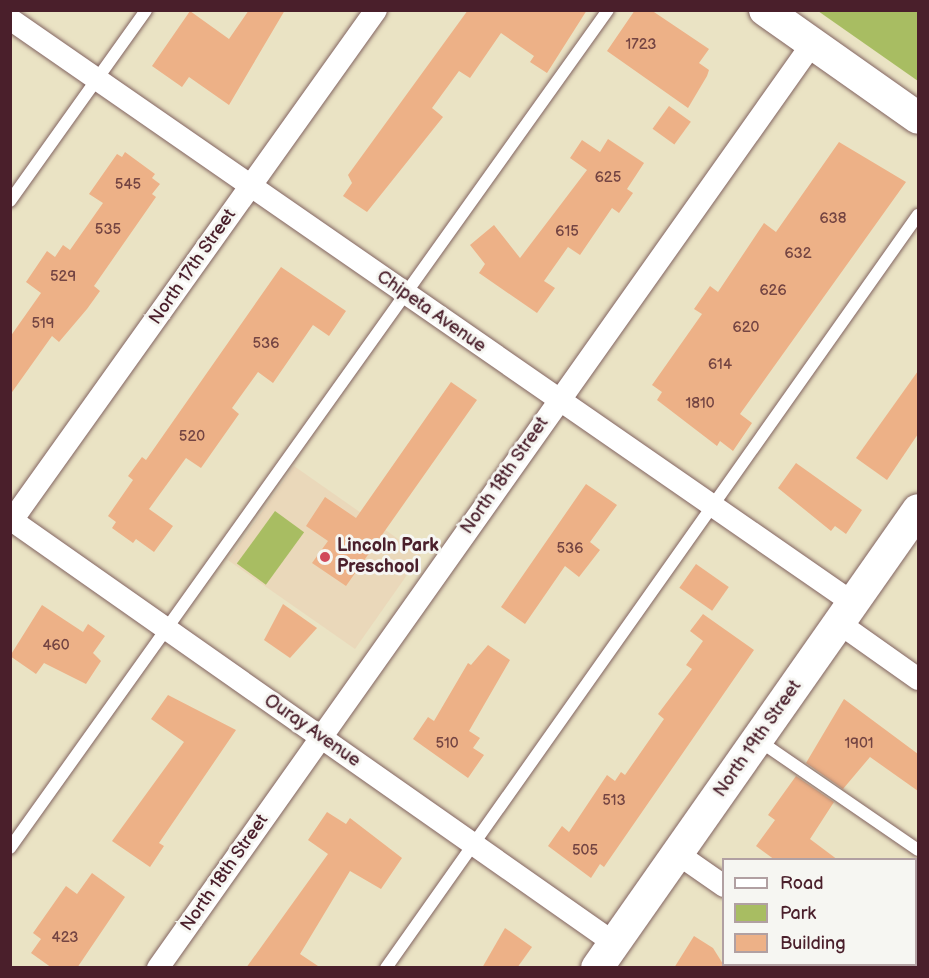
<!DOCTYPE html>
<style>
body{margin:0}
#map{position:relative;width:929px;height:978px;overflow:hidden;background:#eae3c4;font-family:"Balsamiq Sans",sans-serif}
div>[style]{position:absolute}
.built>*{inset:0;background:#ead8ba;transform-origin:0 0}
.green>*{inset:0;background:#a8bd62;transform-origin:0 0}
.building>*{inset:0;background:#edb187;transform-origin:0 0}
.roads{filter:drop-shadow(0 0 2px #826461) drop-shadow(0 0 2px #826461)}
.lane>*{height:12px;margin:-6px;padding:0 6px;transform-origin:6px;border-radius:6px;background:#fff}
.street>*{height:22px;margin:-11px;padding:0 11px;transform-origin:11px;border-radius:11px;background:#fff}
.secondary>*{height:32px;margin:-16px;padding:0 16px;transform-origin:16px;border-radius:16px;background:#fff}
.dots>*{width:16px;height:16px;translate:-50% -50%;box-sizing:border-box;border:3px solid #f6f6f2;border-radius:50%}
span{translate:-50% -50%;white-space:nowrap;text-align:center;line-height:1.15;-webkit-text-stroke:6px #f6f6f2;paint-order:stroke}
.number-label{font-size:15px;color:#734442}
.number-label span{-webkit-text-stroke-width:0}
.street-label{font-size:18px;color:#4a1f2b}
.poi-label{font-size:18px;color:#4a1f2b;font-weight:700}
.left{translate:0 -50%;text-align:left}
.frame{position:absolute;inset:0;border:12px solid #4a1f2b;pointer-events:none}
.legend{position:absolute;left:722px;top:858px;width:195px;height:108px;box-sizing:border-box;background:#f6f6f2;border:2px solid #b1a0a2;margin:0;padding:8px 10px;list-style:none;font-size:18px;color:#4a1f2b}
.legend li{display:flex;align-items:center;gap:12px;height:30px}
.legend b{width:30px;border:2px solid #b1a0a2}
</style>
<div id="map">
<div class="built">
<i style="left:294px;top:466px;width:155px;height:115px;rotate:35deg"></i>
</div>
<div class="green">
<i style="clip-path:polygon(818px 11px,918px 11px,918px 81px)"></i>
<i style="left:275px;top:511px;width:36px;height:65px;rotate:36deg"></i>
</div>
<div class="building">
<i style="clip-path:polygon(249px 10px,285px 10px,229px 105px,189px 77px,182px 87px,152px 66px,190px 11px,229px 39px)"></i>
<i style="clip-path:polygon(468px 10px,587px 10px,547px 73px,530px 62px,534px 56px,501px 33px,470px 78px,459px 71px,432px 108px,443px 117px,367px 212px,343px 196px,352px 183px,348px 175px)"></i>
<i style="clip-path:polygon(635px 10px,651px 10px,709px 49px,699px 63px,709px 70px,707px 76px,688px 108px,607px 51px)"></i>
<i style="left:669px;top:106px;width:27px;height:28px;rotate:36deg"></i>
<i style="clip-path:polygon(608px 139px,644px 163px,627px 189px,633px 193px,619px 213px,612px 208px,580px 255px,568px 247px,544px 281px,555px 288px,537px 313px,479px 273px,485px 264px,470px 245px,494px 225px,520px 258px,587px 170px,570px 158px,582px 140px,600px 152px)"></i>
<i style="clip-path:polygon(839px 142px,906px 182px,740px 414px,752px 423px,733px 451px,720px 441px,717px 446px,657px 400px,662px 392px,652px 385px,702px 314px,694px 309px,710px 286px,718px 292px,764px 223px,776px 232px)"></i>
<i style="clip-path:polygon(125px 152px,155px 174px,152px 178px,160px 184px,152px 194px,156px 197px,94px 286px,100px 291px,87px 309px,59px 342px,52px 336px,10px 395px,10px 337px,41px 293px,26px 282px,47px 251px,55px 257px,63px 245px,70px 250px,103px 203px,89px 194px,117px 154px,122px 157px)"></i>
<i style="clip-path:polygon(281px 267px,346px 311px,329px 336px,313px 325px,273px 383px,258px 372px,232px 408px,239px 414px,201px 468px,186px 458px,149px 509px,173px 526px,154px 552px,136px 539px,133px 543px,112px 528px,116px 522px,108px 516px,133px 480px,128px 476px,142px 457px,146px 460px)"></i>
<i style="clip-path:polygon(918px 371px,918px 434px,887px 480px,856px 458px)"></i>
<i style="clip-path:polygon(451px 382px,477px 400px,346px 586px,312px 563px,328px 541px,306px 526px,325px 497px,356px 518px)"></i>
<i style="clip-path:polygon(796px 463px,862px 510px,846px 534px,835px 526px,831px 531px,778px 488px)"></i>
<i style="clip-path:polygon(586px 484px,617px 505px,590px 542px,600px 550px,579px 577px,565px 566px,525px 624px,501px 607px)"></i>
<i style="left:696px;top:564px;width:40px;height:29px;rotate:35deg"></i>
<i style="clip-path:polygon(283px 604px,317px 628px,290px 658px,264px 640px)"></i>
<i style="clip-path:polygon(42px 605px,83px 632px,88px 624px,105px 636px,93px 653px,101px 661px,86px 684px,44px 663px,36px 674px,10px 656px)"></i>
<i style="clip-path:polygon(703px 614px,754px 650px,604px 867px,600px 864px,591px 878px,548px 846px,562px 826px,569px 832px,607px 775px,615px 781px,621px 772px,625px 775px,664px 719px,658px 714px,692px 669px,686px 665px,703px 641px,690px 631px)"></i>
<i style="clip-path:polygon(488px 645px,510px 660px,469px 731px,480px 738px,473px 748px,484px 755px,468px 778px,413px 739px,428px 717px,434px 721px,468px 663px,471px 665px)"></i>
<i style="clip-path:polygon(168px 695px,236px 730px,159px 843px,164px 846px,150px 867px,112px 841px,184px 742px,151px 719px)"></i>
<i style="clip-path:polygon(844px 699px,918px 754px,918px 791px,870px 757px,843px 789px,806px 763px)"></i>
<i style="clip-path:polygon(796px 776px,834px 802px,810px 839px,838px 860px,775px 860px,756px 846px,775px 820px,768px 815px)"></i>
<i style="clip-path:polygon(327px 812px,346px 824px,350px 818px,402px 858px,381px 889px,350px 871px,300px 954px,321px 968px,246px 968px,328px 854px,308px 840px)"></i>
<i style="clip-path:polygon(92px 873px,125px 897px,77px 968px,52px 968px,31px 953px,41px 939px,33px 933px,66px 886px,77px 894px)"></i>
<i style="clip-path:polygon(505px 928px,532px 947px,517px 968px,482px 968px)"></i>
<i style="clip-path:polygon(694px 936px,713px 948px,723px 964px,738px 968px,674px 968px)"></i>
</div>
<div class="roads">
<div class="lane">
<i style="left:10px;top:201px;width:234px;rotate:-54.5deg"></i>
<i style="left:758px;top:740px;width:194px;rotate:34.5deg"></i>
<i style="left:10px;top:848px;width:1029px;rotate:-54.49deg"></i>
<i style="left:386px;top:968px;width:922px;rotate:-54.76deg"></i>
</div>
<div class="street">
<i style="left:10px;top:19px;width:1026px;rotate:34.71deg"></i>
<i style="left:10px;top:519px;width:738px;rotate:35.07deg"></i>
<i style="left:10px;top:523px;width:630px;rotate:-54.49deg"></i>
<i style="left:839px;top:623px;width:97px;rotate:35.3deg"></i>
<i style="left:678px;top:854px;width:56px;rotate:34.8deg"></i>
<i style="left:833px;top:964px;width:6px;rotate:39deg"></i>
<i style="left:158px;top:968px;width:1132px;rotate:-54.71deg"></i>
</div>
<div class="secondary">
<i style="left:765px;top:10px;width:187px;rotate:35.2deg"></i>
<i style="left:597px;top:968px;width:559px;rotate:-54.97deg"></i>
</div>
</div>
<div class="dots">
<i style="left:325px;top:557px;background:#d1495b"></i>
</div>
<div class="number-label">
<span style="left:641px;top:45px">1723</span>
<span style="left:608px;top:178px">625</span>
<span style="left:128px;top:185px">545</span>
<span style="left:833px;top:219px">638</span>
<span style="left:108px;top:230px">535</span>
<span style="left:567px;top:232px">615</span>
<span style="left:798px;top:254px">632</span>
<span style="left:63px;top:277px">529</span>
<span style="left:773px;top:291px">626</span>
<span style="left:43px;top:324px">519</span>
<span style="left:746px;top:328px">620</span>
<span style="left:266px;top:344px">536</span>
<span style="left:720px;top:365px">614</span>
<span style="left:700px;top:404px">1810</span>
<span style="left:192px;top:437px">520</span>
<span style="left:570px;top:549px">536</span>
<span style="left:56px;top:646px">460</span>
<span style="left:447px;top:744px">510</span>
<span style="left:859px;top:744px">1901</span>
<span style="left:614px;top:801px">513</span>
<span style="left:585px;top:851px">505</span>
<span style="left:65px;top:938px">423</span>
</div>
<div class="street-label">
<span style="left:193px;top:267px;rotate:-55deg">North 17th Street</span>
<span style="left:431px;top:312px;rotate:35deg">Chipeta Avenue</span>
<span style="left:505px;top:476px;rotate:-55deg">North 18th Street</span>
<span style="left:312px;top:731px;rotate:35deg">Ouray Avenue</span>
<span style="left:758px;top:739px;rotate:-55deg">North 19th Street</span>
<span style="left:225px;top:873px;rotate:-55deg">North 18th Street</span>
</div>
<div class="poi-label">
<span class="left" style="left:337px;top:557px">Lincoln Park<br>Preschool</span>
</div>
<div class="frame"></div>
<ul class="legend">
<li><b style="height:8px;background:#fff"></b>Road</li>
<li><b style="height:16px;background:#a8bd62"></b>Park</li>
<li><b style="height:16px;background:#edb187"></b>Building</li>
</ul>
</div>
